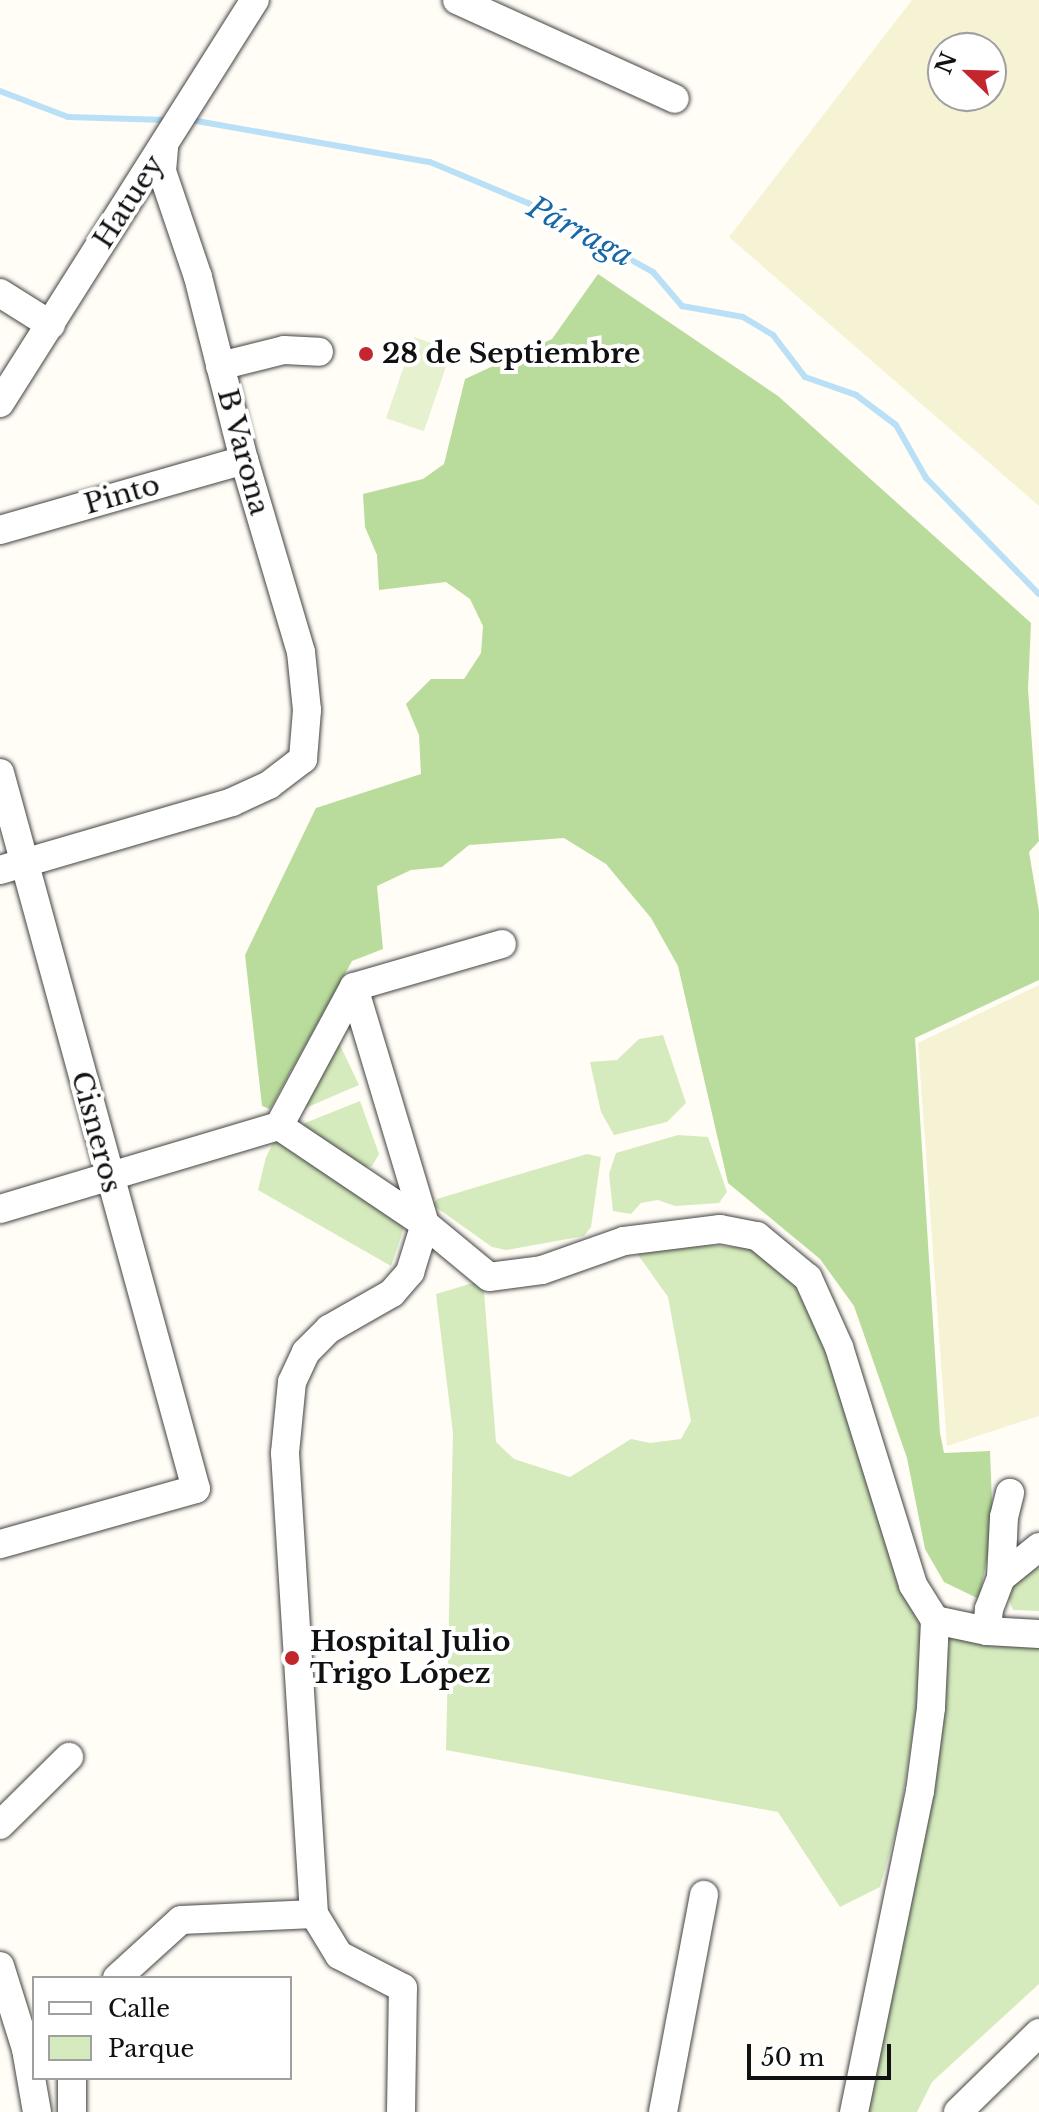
<!DOCTYPE html>
<meta charset="utf-8">
<style>
body{margin:0}
#map{position:relative;width:1039px;height:2112px;overflow:hidden;background:#fffdf5;font-family:"Libre Baskerville",serif}
div>[style]{position:absolute}
.farmland>*{inset:0;background:#f6f3d4}
.green>*{inset:0;background:#d5ebbd}
.forest>*{inset:0;background:#b9dc9c}
.pitch>*{inset:0;background:#e6f2cf;transform-origin:0 0}
.stream>*{height:6px;margin:-3px;padding:0 3px;transform-origin:3px;border-radius:3px;background:#b9e0f7}
.roads{filter:drop-shadow(0 0 2px #444) drop-shadow(0 0 2px #444)}
.minor>*{height:28px;margin:-14px;padding:0 14px;transform-origin:14px;border-radius:14px;background:#fff}
.dots>*{width:22px;height:22px;translate:-50% -50%;box-sizing:border-box;border:4px solid #fff;border-radius:50%}
span{translate:-50% -50%;white-space:nowrap;text-align:center;line-height:1.15;-webkit-text-stroke:8px #fff;paint-order:stroke}
.street-label{font-size:28px;color:#111}
.poi-label{font-size:28px;color:#111;font-weight:700}
.left{translate:0 -50%;text-align:left}
.water-label{font-size:30px;color:#1768a6;font-style:italic}
.legend{position:absolute;left:32px;top:1976px;width:260px;height:104px;box-sizing:border-box;background:#fff;border:2px solid #a0a0a0;margin:0;padding:10px 14px;list-style:none;font-size:24px;color:#111}
.legend li{display:flex;align-items:center;gap:16px;height:40px}
.legend b{width:40px;border:2px solid #a0a0a0}
.north{position:absolute;left:927px;top:32px;width:80px;height:80px;box-sizing:border-box;background:#fff;border:2px solid #a0a0a0;border-radius:50%;rotate:293deg;font-size:22px;font-weight:700;line-height:32px;text-align:center;color:#111}
.north::after{content:'';display:block;margin:auto;width:28px;height:36px;background:#c4262e;clip-path:polygon(50% 0,100% 100%,50% 72%,0 100%)}
.scale{position:absolute;left:747px;top:2044px;width:144px;height:36px;box-sizing:border-box;border:4px solid #111;border-top:0;padding-left:10px;font-size:24px;line-height:28px;white-space:nowrap;color:#111;-webkit-text-stroke:6px #fff;paint-order:stroke}
</style>
<div id="map">
<div class="farmland">
<i style="clip-path:polygon(evenodd,912px 0,1039px 0,1039px 506px,729px 237px,912px 0,943px 48px,991px 48px,991px 96px,943px 96px,943px 48px)"></i>
<i style="clip-path:polygon(1039px 985px,1039px 1416px,947px 1446px,918px 1043px)"></i>
</div>
<div class="green">
<i style="clip-path:polygon(663px 1035px,686px 1103px,667px 1122px,614px 1135px,601px 1112px,590px 1062px,617px 1060px,639px 1039px)"></i>
<i style="clip-path:polygon(338px 1041px,359px 1085px,296px 1112px)"></i>
<i style="clip-path:polygon(360px 1101px,379px 1154px,372px 1166px,362px 1167px,295px 1127px)"></i>
<i style="clip-path:polygon(678px 1135px,708px 1137px,727px 1192px,719px 1203px,675px 1206px,658px 1200px,641px 1203px,631px 1214px,613px 1211px,609px 1174px,616px 1153px)"></i>
<i style="clip-path:polygon(280px 1141px,406px 1222px,391px 1266px,258px 1190px,266px 1157px,273px 1143px)"></i>
<i style="clip-path:polygon(587px 1154px,601px 1157px,591px 1227px,584px 1236px,506px 1250px,492px 1247px,433px 1205px,437px 1199px)"></i>
<i style="clip-path:polygon(661px 1242px,748px 1248px,780px 1266px,803px 1293px,828px 1344px,920px 1611px,926px 1645px,900px 1816px,880px 1887px,840px 1907px,778px 1812px,446px 1750px,453px 1433px,436px 1294px,483px 1280px,496px 1442px,514px 1459px,570px 1477px,631px 1439px,650px 1443px,681px 1439px,691px 1421px,668px 1297px,636px 1252px)"></i>
<i style="clip-path:polygon(1039px 1561px,1039px 1611px,1013px 1610px,1006px 1591px)"></i>
<i style="clip-path:polygon(950px 1636px,1039px 1646px,1039px 1984px,932px 2082px,917px 2112px,865px 2112px,926px 1815px)"></i>
</div>
<div class="forest">
<i style="clip-path:polygon(598px 274px,778px 396px,1031px 623px,1028px 689px,1039px 841px,1029px 852px,1039px 911px,1039px 980px,915px 1038px,940px 1433px,944px 1453px,990px 1451px,993px 1529px,979px 1599px,944px 1582px,925px 1549px,907px 1458px,854px 1306px,820px 1259px,728px 1183px,678px 966px,651px 918px,606px 864px,564px 838px,469px 845px,442px 867px,411px 870px,377px 886px,383px 949px,352px 961px,270px 1109px,262px 1106px,245px 955px,316px 808px,421px 774px,419px 735px,406px 704px,431px 679px,464px 679px,481px 653px,483px 626px,470px 599px,446px 582px,379px 590px,377px 555px,365px 527px,363px 494px,423px 479px,444px 464px,465px 379px,552px 339px)"></i>
</div>
<div class="pitch">
<i style="left:414px;top:337px;width:40px;height:86px;rotate:19deg"></i>
</div>
<div class="stream">
<i style="left:0;top:91px;width:73px;rotate:20.9deg"></i>
<i style="left:68px;top:117px;width:99px;rotate:1.7deg"></i>
<i style="left:191px;top:120px;width:243px;rotate:10deg"></i>
<i style="left:430px;top:162px;width:106px;rotate:22.7deg"></i>
<i style="left:528px;top:203px;width:143px;rotate:28.9deg"></i>
<i style="left:653px;top:272px;width:45px;rotate:49.5deg"></i>
<i style="left:682px;top:306px;width:62px;rotate:10.2deg"></i>
<i style="left:743px;top:317px;width:35px;rotate:31deg"></i>
<i style="left:773px;top:335px;width:53px;rotate:52.7deg"></i>
<i style="left:805px;top:377px;width:54px;rotate:19.4deg"></i>
<i style="left:856px;top:395px;width:50px;rotate:36.9deg"></i>
<i style="left:896px;top:425px;width:61px;rotate:60.5deg"></i>
<i style="left:926px;top:478px;width:162px;rotate:45.8deg"></i>
</div>
<div class="roads">
<div class="minor">
<i style="left:457px;top:0;width:239px;rotate:24.4deg"></i>
<i style="left:0;top:293px;width:60px;rotate:32.1deg"></i>
<i style="left:220px;top:366px;width:66px;rotate:-14deg"></i>
<i style="left:284px;top:350px;width:35px;rotate:3deg"></i>
<i style="left:0;top:403px;width:477px;rotate:-57.7deg"></i>
<i style="left:0;top:530px;width:254px;rotate:-16deg"></i>
<i style="left:0;top:773px;width:742px;rotate:74.69deg"></i>
<i style="left:196px;top:1489px;width:204px;rotate:164.3deg"></i>
<i style="left:0;top:870px;width:242px;rotate:-16.3deg"></i>
<i style="left:232px;top:802px;width:41px;rotate:-24.7deg"></i>
<i style="left:269px;top:785px;width:43px;rotate:-37.4deg"></i>
<i style="left:303px;top:759px;width:49px;rotate:-85.3deg"></i>
<i style="left:307px;top:710px;width:58px;rotate:-95.9deg"></i>
<i style="left:301px;top:652px;width:200px;rotate:-106.5deg"></i>
<i style="left:244px;top:460px;width:189px;rotate:-104.1deg"></i>
<i style="left:198px;top:277px;width:112px;rotate:-108.8deg"></i>
<i style="left:162px;top:171px;width:24px;rotate:-85deg"></i>
<i style="left:279px;top:1126px;width:176px;rotate:33.9deg"></i>
<i style="left:425px;top:1224px;width:83px;rotate:39.6deg"></i>
<i style="left:489px;top:1277px;width:53px;rotate:-7.5deg"></i>
<i style="left:542px;top:1270px;width:87px;rotate:-19.5deg"></i>
<i style="left:624px;top:1241px;width:97px;rotate:-7.1deg"></i>
<i style="left:720px;top:1229px;width:38px;rotate:11deg"></i>
<i style="left:757px;top:1236px;width:66px;rotate:39.5deg"></i>
<i style="left:808px;top:1278px;width:76px;rotate:65.8deg"></i>
<i style="left:839px;top:1347px;width:249px;rotate:72.7deg"></i>
<i style="left:913px;top:1585px;width:41px;rotate:57.8deg"></i>
<i style="left:935px;top:1620px;width:88px;rotate:92.6deg"></i>
<i style="left:931px;top:1708px;width:84px;rotate:97.5deg"></i>
<i style="left:920px;top:1791px;width:328px;rotate:101.6deg"></i>
<i style="left:279px;top:1126px;width:158px;rotate:-61.7deg"></i>
<i style="left:0;top:1209px;width:291px;rotate:-16.6deg"></i>
<i style="left:1001px;top:1578px;width:61px;rotate:-87.2deg"></i>
<i style="left:1004px;top:1517px;width:25px;rotate:-76deg"></i>
<i style="left:935px;top:1620px;width:53px;rotate:11.9deg"></i>
<i style="left:987px;top:1631px;width:52px;rotate:3.3deg"></i>
<i style="left:987px;top:1631px;width:22px;rotate:-85deg"></i>
<i style="left:989px;top:1609px;width:33px;rotate:-69deg"></i>
<i style="left:1001px;top:1578px;width:49px;rotate:-39.2deg"></i>
<i style="left:0;top:1825px;width:97px;rotate:-44.6deg"></i>
<i style="left:0;top:1966px;width:87px;rotate:72.6deg"></i>
<i style="left:26px;top:2049px;width:64px;rotate:80.1deg"></i>
<i style="left:117px;top:1978px;width:86px;rotate:-42.2deg"></i>
<i style="left:181px;top:1920px;width:133px;rotate:-2.6deg"></i>
<i style="left:72px;top:2112px;width:34px;rotate:-90deg"></i>
<i style="left:401px;top:2112px;width:124px;rotate:-89.1deg"></i>
<i style="left:403px;top:1988px;width:72px;rotate:-152.7deg"></i>
<i style="left:339px;top:1955px;width:48px;rotate:-121.4deg"></i>
<i style="left:314px;top:1914px;width:462px;rotate:-93.6deg"></i>
<i style="left:285px;top:1453px;width:71px;rotate:-84.4deg"></i>
<i style="left:292px;top:1382px;width:33px;rotate:-65deg"></i>
<i style="left:306px;top:1352px;width:33px;rotate:-45deg"></i>
<i style="left:329px;top:1329px;width:73px;rotate:-29.7deg"></i>
<i style="left:392px;top:1293px;width:28px;rotate:-49deg"></i>
<i style="left:410px;top:1272px;width:50px;rotate:-72.6deg"></i>
<i style="left:425px;top:1224px;width:247px;rotate:-106.7deg"></i>
<i style="left:354px;top:987px;width:154px;rotate:-16.2deg"></i>
<i style="left:663px;top:2112px;width:221px;rotate:-79.3deg"></i>
<i style="left:958px;top:2112px;width:113px;rotate:-44.3deg"></i>
</div>
</div>
<div class="dots">
<i style="left:366px;top:354px;background:#c4262e"></i>
<i style="left:292px;top:1658px;background:#c4262e"></i>
</div>
<div class="street-label">
<span style="left:129px;top:202px;rotate:-57deg">Hatuey</span>
<span style="left:243px;top:452px;rotate:75deg">B Varona</span>
<span style="left:122px;top:495px;rotate:-16deg">Pinto</span>
<span style="left:96px;top:1132px;rotate:75deg">Cisneros</span>
</div>
<div class="poi-label">
<span class="left" style="left:382px;top:354px">28 de Septiembre</span>
<span class="left" style="left:310px;top:1658px">Hospital Julio<br>Trigo López</span>
</div>
<div class="water-label">
<span style="left:580px;top:232px;rotate:28deg">Párraga</span>
</div>
<ul class="legend">
<li><b style="height:10px;background:#fff"></b>Calle</li>
<li><b style="height:22px;background:#d5ebbd"></b>Parque</li>
</ul>
<div class="north">N</div>
<div class="scale">50 m</div>
</div>
